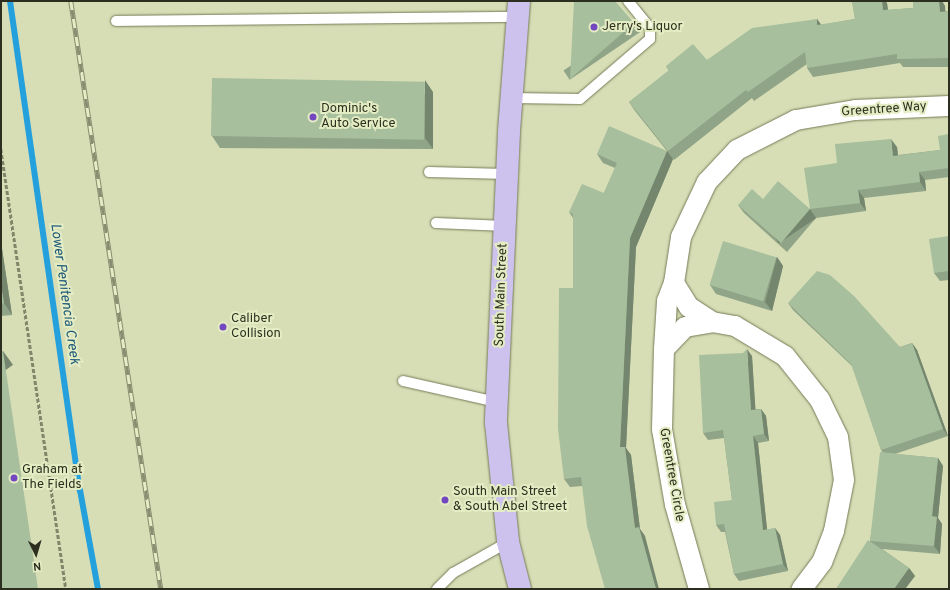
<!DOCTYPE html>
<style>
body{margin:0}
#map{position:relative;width:950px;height:590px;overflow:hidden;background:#d7deb6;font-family:Overpass,sans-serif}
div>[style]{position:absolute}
.stream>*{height:6px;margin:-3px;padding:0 3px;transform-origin:3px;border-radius:3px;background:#24a1dd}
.path>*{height:2.5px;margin-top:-1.25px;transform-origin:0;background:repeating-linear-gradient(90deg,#81866a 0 4px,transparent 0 6px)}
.roads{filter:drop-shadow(0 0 1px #757b57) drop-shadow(0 0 1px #757b57)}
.service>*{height:10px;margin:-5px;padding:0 5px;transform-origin:5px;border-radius:5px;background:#fff}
.minor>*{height:20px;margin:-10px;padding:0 10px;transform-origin:10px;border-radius:10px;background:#fff}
.primary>*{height:22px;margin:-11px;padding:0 11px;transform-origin:11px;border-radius:11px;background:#cdc1ed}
.rail>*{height:4.5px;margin-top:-2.25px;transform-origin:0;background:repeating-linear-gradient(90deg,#e4ecc3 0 9px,#898e71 0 18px);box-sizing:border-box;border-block:1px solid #898e71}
.wall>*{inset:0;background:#90a487;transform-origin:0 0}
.shaded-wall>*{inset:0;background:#75866e;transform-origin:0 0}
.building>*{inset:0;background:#a7bf9d;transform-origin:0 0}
.dots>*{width:11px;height:11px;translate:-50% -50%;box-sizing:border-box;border:2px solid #e4ecc3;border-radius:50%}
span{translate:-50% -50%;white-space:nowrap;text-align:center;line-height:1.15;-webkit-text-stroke:4px #e4ecc3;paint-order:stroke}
.poi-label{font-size:13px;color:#2c2f1f}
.left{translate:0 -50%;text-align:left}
.street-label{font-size:13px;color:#2c2f1f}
.water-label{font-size:14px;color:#1f5b7a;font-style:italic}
.frame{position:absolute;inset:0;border:2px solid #2c2f1f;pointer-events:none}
.north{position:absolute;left:16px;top:534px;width:40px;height:40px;-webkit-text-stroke:3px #e4ecc3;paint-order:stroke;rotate:175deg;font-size:11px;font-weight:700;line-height:16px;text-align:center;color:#2c2f1f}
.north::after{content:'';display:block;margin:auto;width:14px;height:18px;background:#2c2f1f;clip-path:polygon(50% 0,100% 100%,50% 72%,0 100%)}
</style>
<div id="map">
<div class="stream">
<i style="left:10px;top:1px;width:494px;rotate:81.9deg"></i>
<i style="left:80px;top:490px;width:101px;rotate:79.7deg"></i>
</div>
<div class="path">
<i style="left:1px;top:149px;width:445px;rotate:81.6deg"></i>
</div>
<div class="roads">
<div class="service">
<i style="left:116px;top:21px;width:401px;rotate:-0.6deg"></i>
<i style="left:511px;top:98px;width:69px;rotate:0.8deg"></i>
<i style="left:580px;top:99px;width:92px;rotate:-40.6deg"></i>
<i style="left:650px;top:39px;width:11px;rotate:-90deg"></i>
<i style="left:650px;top:28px;width:35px;rotate:-129deg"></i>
<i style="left:429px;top:172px;width:78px;rotate:1.5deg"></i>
<i style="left:436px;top:223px;width:69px;rotate:2.5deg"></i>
<i style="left:403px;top:381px;width:96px;rotate:12.6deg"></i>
<i style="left:437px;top:589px;width:23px;rotate:-45deg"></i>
<i style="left:453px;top:573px;width:63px;rotate:-29.4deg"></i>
</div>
<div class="minor">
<i style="left:674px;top:283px;width:28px;rotate:58deg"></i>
<i style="left:689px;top:307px;width:27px;rotate:33deg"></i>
<i style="left:664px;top:349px;width:48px;rotate:-86.4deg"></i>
<i style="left:667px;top:301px;width:19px;rotate:-69deg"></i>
<i style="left:674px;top:283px;width:47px;rotate:-81.3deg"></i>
<i style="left:681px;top:237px;width:61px;rotate:-64.7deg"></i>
<i style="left:707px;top:182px;width:44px;rotate:-46.8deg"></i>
<i style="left:737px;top:150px;width:66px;rotate:-27deg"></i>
<i style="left:796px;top:120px;width:60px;rotate:-9.6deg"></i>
<i style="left:855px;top:110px;width:94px;rotate:-2.4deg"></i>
<i style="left:699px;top:589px;width:87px;rotate:-105.9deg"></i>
<i style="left:675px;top:505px;width:77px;rotate:-99.7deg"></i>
<i style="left:662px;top:429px;width:80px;rotate:-88.6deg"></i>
<i style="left:664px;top:349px;width:30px;rotate:-46deg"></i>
<i style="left:685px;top:327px;width:27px;rotate:-10deg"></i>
<i style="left:712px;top:322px;width:23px;rotate:10deg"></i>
<i style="left:735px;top:326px;width:58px;rotate:31deg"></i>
<i style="left:785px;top:356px;width:56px;rotate:51.5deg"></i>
<i style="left:820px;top:400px;width:41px;rotate:64.1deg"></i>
<i style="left:838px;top:437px;width:43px;rotate:82.1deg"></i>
<i style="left:844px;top:480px;width:52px;rotate:101.1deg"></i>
<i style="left:834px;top:531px;width:33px;rotate:111deg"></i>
<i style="left:822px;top:562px;width:34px;rotate:127deg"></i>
</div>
<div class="primary">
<i style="left:519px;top:1px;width:131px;rotate:94.4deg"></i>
<i style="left:509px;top:132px;width:291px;rotate:92.6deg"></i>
<i style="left:496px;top:423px;width:120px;rotate:84.2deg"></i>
<i style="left:508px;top:542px;width:49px;rotate:75.7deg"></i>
</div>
</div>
<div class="rail">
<i style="left:71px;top:1px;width:595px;rotate:81.3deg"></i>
</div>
<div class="wall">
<i style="clip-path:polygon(852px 1px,885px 1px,887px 3px,888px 10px,913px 8px,913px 1px,942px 1px,945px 6px,945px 11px,949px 11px,949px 67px,903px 67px,900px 63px,813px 77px,807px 68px,807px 64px,754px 101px,752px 98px,674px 160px,670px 155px,673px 159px,636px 247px,626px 448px,631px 455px,640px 529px,645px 536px,582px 486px,570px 487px,564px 479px,573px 288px,573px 218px,569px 212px,604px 193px,615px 168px,603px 163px,597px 154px,667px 151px,635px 111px,629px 102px,669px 71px,666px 66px,707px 60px,817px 19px,821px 25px,855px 19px)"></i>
<i style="left:634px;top:23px;width:11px;height:85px;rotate:56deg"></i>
<i style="clip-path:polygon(433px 92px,433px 149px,220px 148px,212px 136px)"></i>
<i style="clip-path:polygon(949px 134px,949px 177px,925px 180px,926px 191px,864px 198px,866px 211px,816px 218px,787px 252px,744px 213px,738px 205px,763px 199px,810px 209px,837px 163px,897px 147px,898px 155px,940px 150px)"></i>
<i style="clip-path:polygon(949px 236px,949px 280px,940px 281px,934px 273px)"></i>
<i style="clip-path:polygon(1px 242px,12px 315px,1px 316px)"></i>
<i style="clip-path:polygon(777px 257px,783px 266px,772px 311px,716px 294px,710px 285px)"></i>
<i style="clip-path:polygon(788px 303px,900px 347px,912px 343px,917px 350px,948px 436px,895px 454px,938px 458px,943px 466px,938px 518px,942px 524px,940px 554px,882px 549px,909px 568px,915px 576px,905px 589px,836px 589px,870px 541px,883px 453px,881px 450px,853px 367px,793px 310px)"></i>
<i style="clip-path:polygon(752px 356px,755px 409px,761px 409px,766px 416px,769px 441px,758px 443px,767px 530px,775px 528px,780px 535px,788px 571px,739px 581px,734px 574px,725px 532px,721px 532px,716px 525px,732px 500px,724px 438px,708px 440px,703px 433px)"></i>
</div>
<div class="shaded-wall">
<i style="clip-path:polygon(882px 1px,885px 1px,887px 3px,889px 18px,883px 10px)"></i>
<i style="clip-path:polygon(939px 1px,942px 1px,945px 6px,946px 20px,940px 12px)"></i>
<i style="clip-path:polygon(817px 19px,823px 27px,817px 25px)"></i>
<i style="clip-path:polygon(425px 80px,433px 92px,433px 149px,425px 138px)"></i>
<i style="clip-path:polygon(891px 139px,897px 147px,899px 164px,893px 156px)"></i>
<i style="clip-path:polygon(667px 151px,673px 159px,636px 247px,626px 448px,631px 455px,640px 529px,645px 536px,659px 589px,656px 589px,635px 528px,620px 447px,630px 238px)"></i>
<i style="clip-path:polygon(919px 172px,925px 180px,926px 191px,920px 182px)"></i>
<i style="clip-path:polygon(858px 190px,864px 198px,866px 211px,860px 203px)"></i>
<i style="left:810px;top:209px;width:11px;height:45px;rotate:56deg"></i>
<i style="clip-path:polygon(1px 242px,12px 315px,4px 303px,1px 285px)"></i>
<i style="clip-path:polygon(777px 257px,783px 266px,772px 311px,765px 302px)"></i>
<i style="clip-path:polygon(912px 343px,917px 350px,948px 436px,943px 429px)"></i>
<i style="clip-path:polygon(747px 349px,752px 356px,756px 417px,751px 410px)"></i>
<i style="left:3px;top:351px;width:17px;height:241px;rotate:54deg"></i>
<i style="clip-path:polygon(761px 409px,766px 416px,769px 441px,764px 434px)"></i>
<i style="clip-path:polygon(753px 436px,758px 443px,768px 538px,763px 530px)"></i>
<i style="clip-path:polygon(938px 458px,943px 466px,938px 518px,942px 524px,940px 554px,934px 546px,932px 516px)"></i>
<i style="clip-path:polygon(775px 528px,780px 535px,788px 571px,783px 564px)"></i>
<i style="clip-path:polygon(909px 568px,915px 576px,905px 589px,894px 589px)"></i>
</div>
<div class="building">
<i style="clip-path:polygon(574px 1px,615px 1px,634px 23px,570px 79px)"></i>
<i style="clip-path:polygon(852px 1px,882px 1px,883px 10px,913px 8px,913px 1px,939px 1px,940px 12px,949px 11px,949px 58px,897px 59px,897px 54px,807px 68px,805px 52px,748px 92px,746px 90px,668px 151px,629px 102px,669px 70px,666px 66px,693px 44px,707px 60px,752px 28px,817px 19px,817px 25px,855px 19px)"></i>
<i style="left:212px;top:78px;width:213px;height:58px;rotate:1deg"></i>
<i style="clip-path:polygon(609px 126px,667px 151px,630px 238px,620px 447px,625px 447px,635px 528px,639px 527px,656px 589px,605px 589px,587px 526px,581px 477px,564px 479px,558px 429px,559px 288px,573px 288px,573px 214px,569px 212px,582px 184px,604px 193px,617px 163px,597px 154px)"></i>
<i style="clip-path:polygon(949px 134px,949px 168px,919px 172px,920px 182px,858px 190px,860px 203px,810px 209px,781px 243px,738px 205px,752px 189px,763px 199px,778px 181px,810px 209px,804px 168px,837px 163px,835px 144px,891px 139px,893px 156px,940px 150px,938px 136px)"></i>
<i style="clip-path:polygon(949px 236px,949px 271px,934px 273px,929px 239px)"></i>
<i style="left:723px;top:241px;width:56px;height:46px;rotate:17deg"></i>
<i style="clip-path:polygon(817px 271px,830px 275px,854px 296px,900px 347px,912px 343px,943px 429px,881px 450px,851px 364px,788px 303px)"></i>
<i style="clip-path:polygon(1px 285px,4px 303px,1px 304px)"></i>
<i style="clip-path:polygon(747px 349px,751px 410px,761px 409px,764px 434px,753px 436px,763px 530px,775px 528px,783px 564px,734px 574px,724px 524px,716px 525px,714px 502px,732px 500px,723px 430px,703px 433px,699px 355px,743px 353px)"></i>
<i style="clip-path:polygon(1px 351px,3px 351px,38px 589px,1px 589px)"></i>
<i style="clip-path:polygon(880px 452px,938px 458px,932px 516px,937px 517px,934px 546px,870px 541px)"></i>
<i style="clip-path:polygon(868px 540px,909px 568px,894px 589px,836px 589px)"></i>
</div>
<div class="dots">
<i style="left:594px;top:27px;background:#7247bf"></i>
<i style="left:313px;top:117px;background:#7247bf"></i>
<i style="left:223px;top:327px;background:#7247bf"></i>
<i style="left:14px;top:478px;background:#7247bf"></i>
<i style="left:445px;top:500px;background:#7247bf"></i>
</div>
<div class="poi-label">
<span class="left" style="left:602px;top:27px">Jerry's Liquor</span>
<span class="left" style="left:321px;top:117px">Dominic's<br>Auto Service</span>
<span class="left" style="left:231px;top:327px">Caliber<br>Collision</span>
<span class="left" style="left:22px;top:478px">Graham at<br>The Fields</span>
<span class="left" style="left:453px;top:500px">South Main Street<br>&amp; South Abel Street</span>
</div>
<div class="street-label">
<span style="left:884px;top:110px;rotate:-4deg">Greentree Way</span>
<span style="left:502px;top:295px;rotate:-88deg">South Main Street</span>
<span style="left:671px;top:475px;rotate:80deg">Greentree Circle</span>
</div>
<div class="water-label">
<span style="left:64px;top:294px;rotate:82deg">Lower Penitencia Creek</span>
</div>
<div class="frame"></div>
<div class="north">N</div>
</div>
